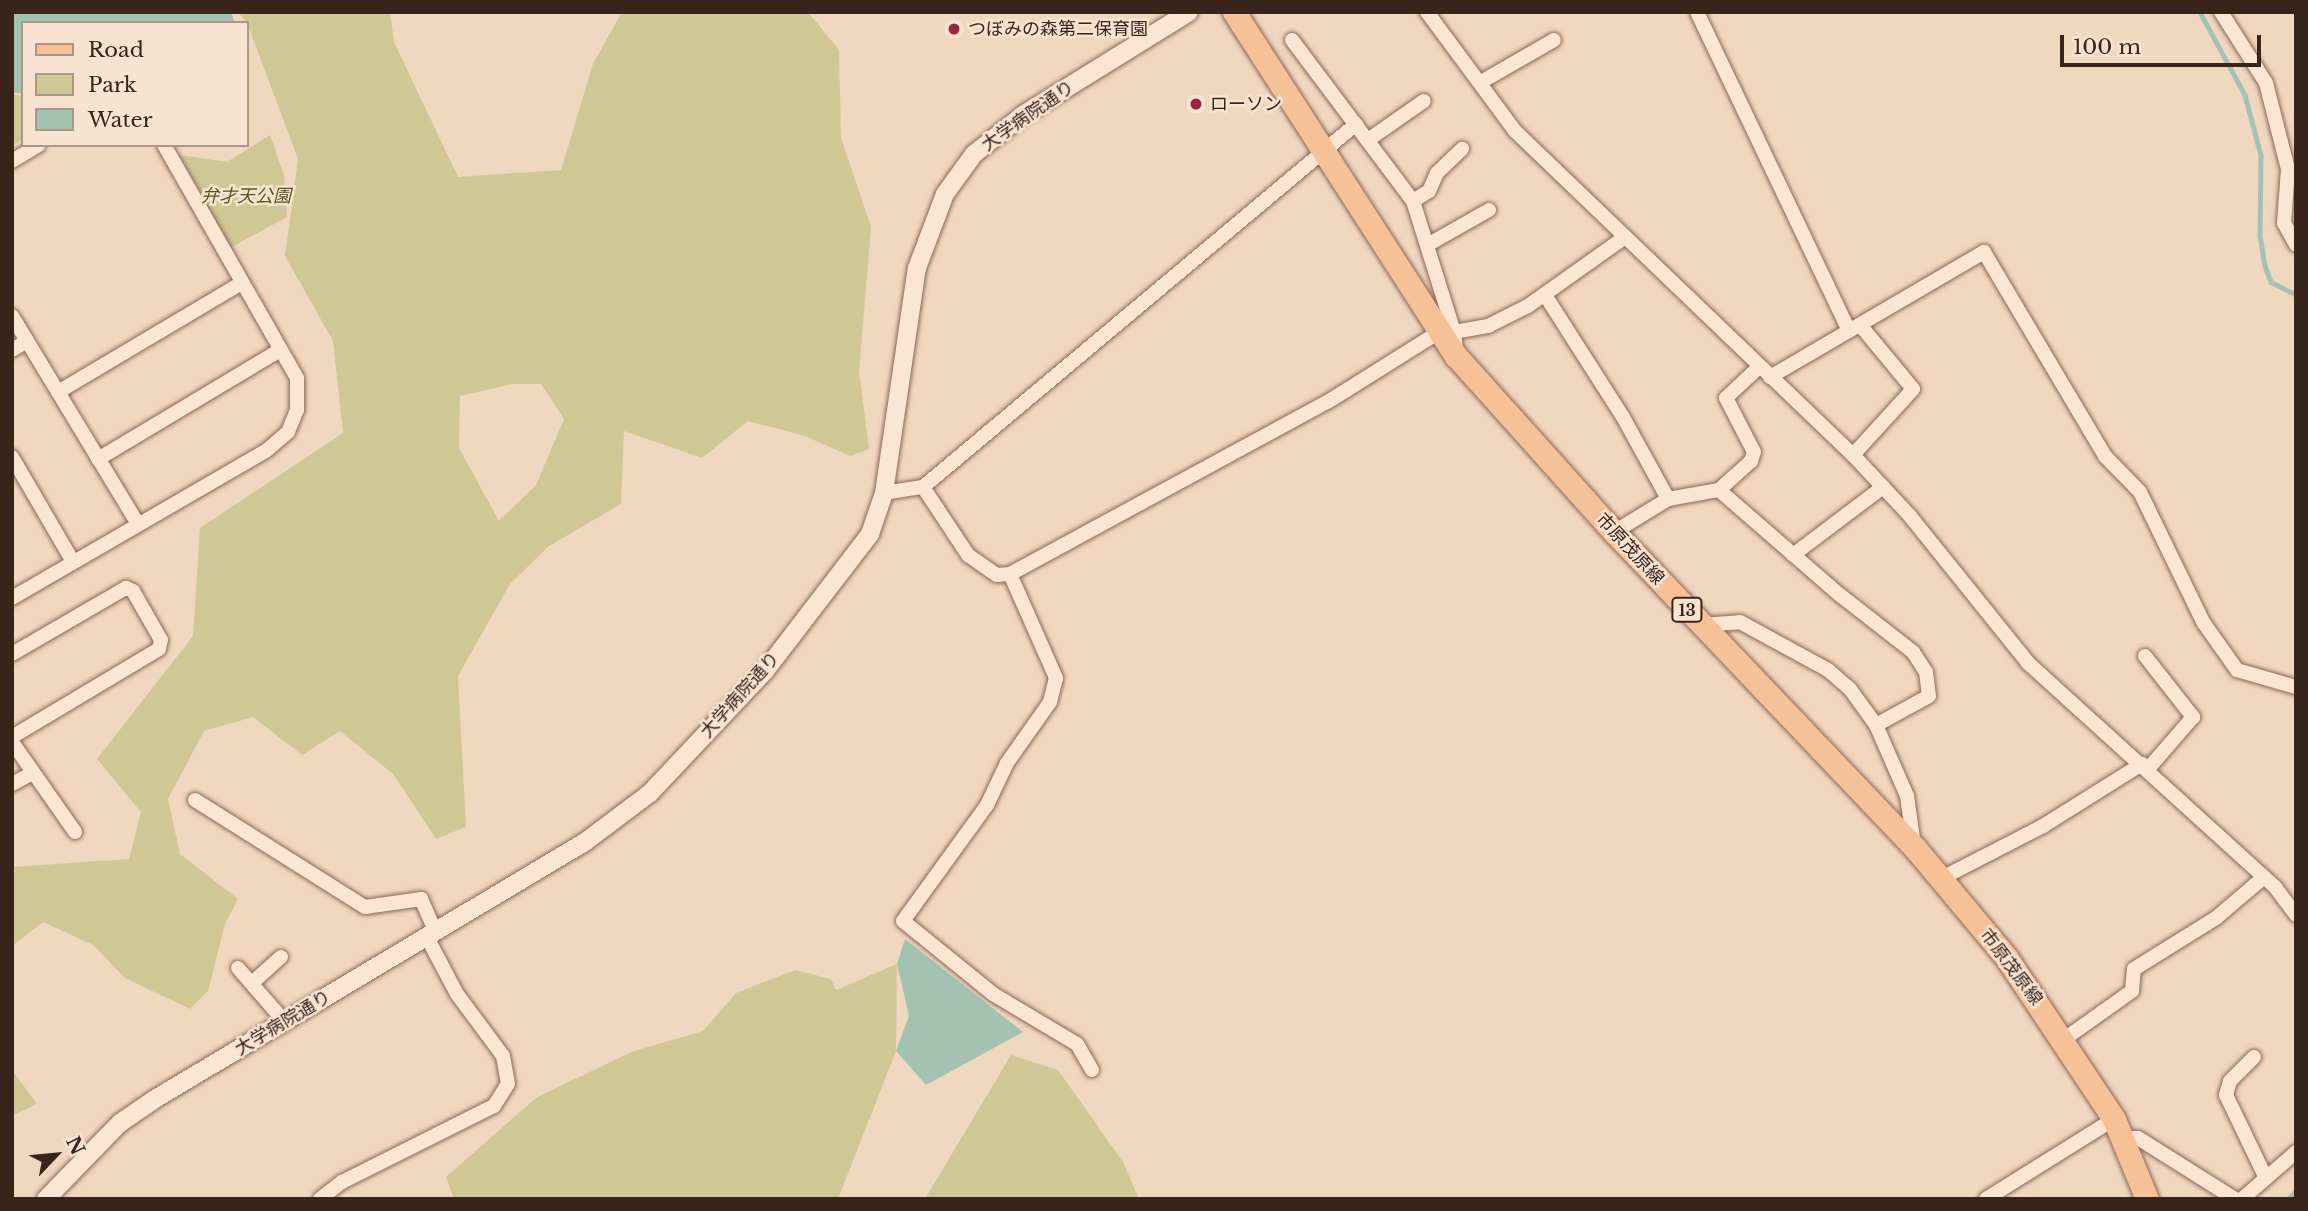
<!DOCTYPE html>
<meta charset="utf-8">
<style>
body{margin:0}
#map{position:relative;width:2308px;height:1211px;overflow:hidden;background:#f0d7c0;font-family:"Libre Baskerville","Noto Sans JP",serif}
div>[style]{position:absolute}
.green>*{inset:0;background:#cfc894}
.water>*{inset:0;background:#a3c2b2}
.stream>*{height:4.5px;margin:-2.25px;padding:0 2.25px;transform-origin:2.25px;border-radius:2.25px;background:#a3c2b2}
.roads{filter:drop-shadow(0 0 2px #8b6657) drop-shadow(0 0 2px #8b6657)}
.minor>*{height:14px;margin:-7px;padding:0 7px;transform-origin:7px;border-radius:7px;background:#fbe6d4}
.tertiary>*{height:18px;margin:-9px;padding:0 9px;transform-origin:9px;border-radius:9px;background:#fbe6d4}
.primary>*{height:23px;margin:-11.5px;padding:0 11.5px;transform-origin:11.5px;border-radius:11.5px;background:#f6c196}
.dots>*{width:19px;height:19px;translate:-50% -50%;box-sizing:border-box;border:4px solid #f7e3d0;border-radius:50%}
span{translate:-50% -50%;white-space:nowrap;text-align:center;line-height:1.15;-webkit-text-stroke:5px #f7e3d0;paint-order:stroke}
.shield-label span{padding:2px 5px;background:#f7e3d0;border:2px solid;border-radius:5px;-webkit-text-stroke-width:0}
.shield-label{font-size:16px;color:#39241c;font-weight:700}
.poi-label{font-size:18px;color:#39241c}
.left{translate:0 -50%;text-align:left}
.street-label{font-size:18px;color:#39241c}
.park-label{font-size:18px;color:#565722;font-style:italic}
.frame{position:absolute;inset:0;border:14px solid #39241c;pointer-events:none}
.legend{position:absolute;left:21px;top:21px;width:228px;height:126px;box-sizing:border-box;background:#f7e3d0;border:2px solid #ab9788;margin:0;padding:9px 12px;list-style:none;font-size:21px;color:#39241c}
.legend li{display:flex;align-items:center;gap:14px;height:35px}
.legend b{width:35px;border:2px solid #ab9788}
.north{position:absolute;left:21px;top:1120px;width:70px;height:70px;-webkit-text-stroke:5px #f7e3d0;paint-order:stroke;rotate:64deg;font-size:19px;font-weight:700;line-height:28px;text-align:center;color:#39241c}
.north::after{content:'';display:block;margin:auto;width:24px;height:32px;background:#39241c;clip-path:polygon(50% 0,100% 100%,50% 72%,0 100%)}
.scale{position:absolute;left:2060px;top:35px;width:201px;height:32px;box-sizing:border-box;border:4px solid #39241c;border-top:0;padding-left:9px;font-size:21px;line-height:24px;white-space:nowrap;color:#39241c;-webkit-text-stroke:5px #f7e3d0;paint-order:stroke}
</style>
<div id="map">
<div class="green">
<i style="clip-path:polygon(evenodd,238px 12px,390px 12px,394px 42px,458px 177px,561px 170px,593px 64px,622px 12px,808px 12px,839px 50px,841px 138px,871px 227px,859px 371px,869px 449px,850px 456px,805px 436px,748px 421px,702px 458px,624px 431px,621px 504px,549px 546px,510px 584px,458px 676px,466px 827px,436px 839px,393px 774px,340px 731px,302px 755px,253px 717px,204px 731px,168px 799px,180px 854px,238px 899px,225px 924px,208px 991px,190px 1009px,125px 978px,93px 945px,43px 922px,12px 946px,12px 867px,129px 859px,141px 812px,97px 759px,193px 636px,200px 528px,343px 433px,333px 341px,285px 256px,298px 159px,247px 23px,238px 12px,512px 384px,541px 384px,564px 419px,536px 485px,499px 521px,459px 448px,460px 396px,512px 384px)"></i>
<i style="clip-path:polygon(12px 94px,23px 96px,23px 139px,12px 145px)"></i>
<i style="clip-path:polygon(270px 135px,284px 175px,287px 217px,230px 248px,180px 155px,227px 162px)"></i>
<i style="clip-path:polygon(897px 964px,896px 1051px,838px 1199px,454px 1199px,446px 1177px,537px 1097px,634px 1051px,703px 1031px,736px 993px,795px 970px,831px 979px,836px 990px)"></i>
<i style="clip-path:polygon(1011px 1055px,1058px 1070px,1123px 1162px,1139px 1199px,925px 1199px)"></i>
<i style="clip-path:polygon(12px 1070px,37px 1104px,12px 1116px)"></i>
</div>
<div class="water">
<i style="clip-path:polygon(12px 12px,231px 12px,235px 23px,23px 23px,23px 94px,12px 92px)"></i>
<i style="clip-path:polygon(905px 939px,1023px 1032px,926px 1085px,896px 1051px,909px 1016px,897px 964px)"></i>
</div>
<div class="stream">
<i style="left:2200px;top:12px;width:94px;rotate:61.5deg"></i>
<i style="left:2245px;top:95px;width:62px;rotate:75.1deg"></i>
<i style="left:2261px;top:155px;width:80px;rotate:90.7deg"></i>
<i style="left:2260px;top:235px;width:31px;rotate:81deg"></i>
<i style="left:2265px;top:266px;width:17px;rotate:69deg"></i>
<i style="left:2271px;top:282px;width:28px;rotate:27deg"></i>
<i style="left:2288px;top:1199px;width:11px;rotate:-45deg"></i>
</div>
<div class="roads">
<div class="minor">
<i style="left:1427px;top:12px;width:148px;rotate:53.5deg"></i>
<i style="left:1515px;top:131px;width:468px;rotate:43.8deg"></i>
<i style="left:1853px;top:455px;width:83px;rotate:46.9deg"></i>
<i style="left:1910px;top:516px;width:189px;rotate:51.2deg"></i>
<i style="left:2028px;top:663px;width:333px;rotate:42.2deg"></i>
<i style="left:2275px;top:887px;width:35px;rotate:53deg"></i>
<i style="left:1697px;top:12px;width:353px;rotate:64.5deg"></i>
<i style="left:2221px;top:12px;width:84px;rotate:57.6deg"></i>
<i style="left:2266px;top:83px;width:89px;rotate:75.7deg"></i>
<i style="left:2288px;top:169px;width:54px;rotate:94.2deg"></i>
<i style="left:2284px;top:223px;width:25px;rotate:61deg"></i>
<i style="left:1292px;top:40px;width:201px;rotate:53.1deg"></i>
<i style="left:1413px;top:201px;width:137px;rotate:72.6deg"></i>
<i style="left:1454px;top:332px;width:19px;rotate:84deg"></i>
<i style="left:1481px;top:82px;width:84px;rotate:-29.9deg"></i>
<i style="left:1368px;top:140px;width:68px;rotate:-34.9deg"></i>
<i style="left:12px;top:161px;width:31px;rotate:-31deg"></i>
<i style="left:1413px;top:201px;width:19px;rotate:-32deg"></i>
<i style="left:1429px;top:191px;width:20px;rotate:-66deg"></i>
<i style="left:1437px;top:173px;width:35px;rotate:-44deg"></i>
<i style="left:1429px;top:244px;width:69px;rotate:-29.5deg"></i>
<i style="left:1545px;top:295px;width:145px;rotate:57.4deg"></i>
<i style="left:1623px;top:417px;width:94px;rotate:61.2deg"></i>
<i style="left:12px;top:316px;width:243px;rotate:58.8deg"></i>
<i style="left:1454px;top:332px;width:35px;rotate:-10deg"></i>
<i style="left:1488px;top:326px;width:45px;rotate:-26.6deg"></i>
<i style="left:1528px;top:306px;width:119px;rotate:-35.4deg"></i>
<i style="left:12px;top:350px;width:17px;rotate:-31deg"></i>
<i style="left:1770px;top:377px;width:248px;rotate:-30.3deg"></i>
<i style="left:1984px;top:252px;width:237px;rotate:59.3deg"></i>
<i style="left:2105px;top:456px;width:50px;rotate:45.8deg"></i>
<i style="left:2140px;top:492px;width:144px;rotate:64.1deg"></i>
<i style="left:2203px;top:622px;width:59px;rotate:54.7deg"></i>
<i style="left:2237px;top:670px;width:61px;rotate:16.1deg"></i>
<i style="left:58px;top:392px;width:212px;rotate:-30.7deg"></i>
<i style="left:1853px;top:455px;width:89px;rotate:-47.7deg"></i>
<i style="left:1913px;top:389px;width:83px;rotate:-129.6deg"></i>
<i style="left:12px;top:457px;width:121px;rotate:59.8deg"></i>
<i style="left:98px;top:459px;width:212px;rotate:-30.9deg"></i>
<i style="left:923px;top:487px;width:82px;rotate:56.5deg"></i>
<i style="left:968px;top:555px;width:35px;rotate:35deg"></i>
<i style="left:997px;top:575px;width:13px;rotate:-4deg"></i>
<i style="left:1010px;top:574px;width:363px;rotate:-28.5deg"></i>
<i style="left:1329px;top:401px;width:130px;rotate:-32.1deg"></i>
<i style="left:1719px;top:490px;width:43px;rotate:-42.2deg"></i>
<i style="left:1751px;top:461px;width:9px;rotate:-72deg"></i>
<i style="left:1754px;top:452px;width:61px;rotate:-117.4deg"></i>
<i style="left:1726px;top:398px;width:45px;rotate:-43.2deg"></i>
<i style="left:884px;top:493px;width:39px;rotate:-9deg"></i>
<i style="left:923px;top:487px;width:565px;rotate:-39.97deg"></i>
<i style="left:1614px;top:532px;width:63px;rotate:-31.4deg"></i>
<i style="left:1668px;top:499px;width:52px;rotate:-10deg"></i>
<i style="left:1719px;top:490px;width:160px;rotate:41deg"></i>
<i style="left:1840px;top:595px;width:93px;rotate:38deg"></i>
<i style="left:1913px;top:652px;width:24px;rotate:57deg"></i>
<i style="left:1926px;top:672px;width:24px;rotate:83deg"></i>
<i style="left:1929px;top:696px;width:60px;rotate:151.3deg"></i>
<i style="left:1793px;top:555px;width:113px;rotate:-37.1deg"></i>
<i style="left:1010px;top:574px;width:114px;rotate:66.1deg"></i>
<i style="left:1056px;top:678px;width:25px;rotate:104deg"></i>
<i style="left:1050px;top:702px;width:75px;rotate:125.2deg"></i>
<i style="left:1007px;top:763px;width:47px;rotate:115.5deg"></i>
<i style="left:987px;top:805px;width:143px;rotate:125.9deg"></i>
<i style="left:903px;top:921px;width:116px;rotate:39deg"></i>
<i style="left:993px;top:994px;width:98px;rotate:30.8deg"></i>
<i style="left:1077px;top:1044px;width:30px;rotate:60deg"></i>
<i style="left:12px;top:598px;width:293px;rotate:-30.1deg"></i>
<i style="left:266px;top:451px;width:29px;rotate:-41deg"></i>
<i style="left:288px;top:432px;width:24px;rotate:-68deg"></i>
<i style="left:297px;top:410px;width:32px;rotate:-90deg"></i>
<i style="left:297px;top:378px;width:268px;rotate:-119.7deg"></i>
<i style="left:1701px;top:625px;width:39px;rotate:-4deg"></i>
<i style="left:1740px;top:622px;width:100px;rotate:28.6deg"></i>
<i style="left:1828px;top:670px;width:29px;rotate:41deg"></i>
<i style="left:1850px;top:689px;width:44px;rotate:54.2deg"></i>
<i style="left:1876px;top:725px;width:77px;rotate:66.4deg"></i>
<i style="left:1907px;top:796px;width:50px;rotate:82deg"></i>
<i style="left:12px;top:654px;width:132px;rotate:-30.1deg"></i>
<i style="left:126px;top:588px;width:8px;rotate:23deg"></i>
<i style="left:133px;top:591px;width:56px;rotate:60.3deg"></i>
<i style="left:161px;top:640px;width:9px;rotate:103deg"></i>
<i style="left:159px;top:649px;width:171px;rotate:149.1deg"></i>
<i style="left:2145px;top:656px;width:78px;rotate:51.8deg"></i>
<i style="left:2193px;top:717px;width:69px;rotate:130.9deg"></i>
<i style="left:12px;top:742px;width:110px;rotate:55deg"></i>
<i style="left:12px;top:784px;width:21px;rotate:-28deg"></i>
<i style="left:195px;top:800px;width:201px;rotate:32.2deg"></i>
<i style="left:365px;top:907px;width:57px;rotate:-8.1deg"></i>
<i style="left:421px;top:899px;width:36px;rotate:66deg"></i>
<i style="left:1940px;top:879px;width:116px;rotate:-27.2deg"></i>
<i style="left:2043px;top:826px;width:117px;rotate:-32.1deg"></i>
<i style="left:238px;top:968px;width:72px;rotate:49deg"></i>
<i style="left:252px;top:983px;width:39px;rotate:-42deg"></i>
<i style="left:2063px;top:1040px;width:85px;rotate:-35.4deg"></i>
<i style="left:2132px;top:991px;width:22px;rotate:-85deg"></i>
<i style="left:2134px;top:969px;width:97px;rotate:-31.9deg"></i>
<i style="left:2216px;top:918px;width:63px;rotate:-40.5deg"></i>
<i style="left:2254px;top:1057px;width:34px;rotate:135deg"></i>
<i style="left:2230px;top:1081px;width:15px;rotate:106deg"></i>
<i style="left:2226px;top:1095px;width:90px;rotate:64.3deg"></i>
<i style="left:2124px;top:1138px;width:14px"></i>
<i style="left:2138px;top:1138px;width:115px;rotate:32.2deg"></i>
<i style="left:320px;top:1199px;width:28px;rotate:-38deg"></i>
<i style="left:342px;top:1182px;width:170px;rotate:-26.6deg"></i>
<i style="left:494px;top:1106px;width:26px;rotate:-58deg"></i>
<i style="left:508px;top:1084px;width:28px;rotate:-100deg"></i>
<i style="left:503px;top:1056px;width:77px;rotate:-126.6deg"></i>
<i style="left:457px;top:994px;width:64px;rotate:-117.8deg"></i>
<i style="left:1986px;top:1199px;width:151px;rotate:-32deg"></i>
<i style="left:2242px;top:1199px;width:72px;rotate:-41deg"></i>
</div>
<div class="tertiary">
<i style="left:46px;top:1199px;width:106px;rotate:-45.8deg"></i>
<i style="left:120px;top:1123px;width:42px;rotate:-34.4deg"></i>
<i style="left:155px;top:1099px;width:501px;rotate:-30.87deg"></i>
<i style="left:585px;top:842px;width:81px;rotate:-37deg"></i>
<i style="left:650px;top:793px;width:168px;rotate:-46.7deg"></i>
<i style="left:765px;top:671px;width:173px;rotate:-52.5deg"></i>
<i style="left:870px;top:534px;width:43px;rotate:-71.1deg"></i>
<i style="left:884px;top:493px;width:227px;rotate:-81.7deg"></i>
<i style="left:917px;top:268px;width:79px;rotate:-69.3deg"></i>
<i style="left:945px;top:194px;width:49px;rotate:-54.1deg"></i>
<i style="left:974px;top:154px;width:63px;rotate:-38.5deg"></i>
<i style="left:1023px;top:115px;width:195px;rotate:-31.8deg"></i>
</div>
<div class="primary">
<i style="left:1234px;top:12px;width:409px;rotate:57.2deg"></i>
<i style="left:1456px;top:356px;width:237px;rotate:48.1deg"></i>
<i style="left:1614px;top:532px;width:436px;rotate:46.4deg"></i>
<i style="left:1915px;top:848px;width:142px;rotate:50.1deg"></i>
<i style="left:2006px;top:957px;width:195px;rotate:56.3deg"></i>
<i style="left:2114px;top:1119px;width:87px;rotate:67.6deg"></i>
</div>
</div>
<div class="dots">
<i style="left:954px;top:29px;background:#9d2441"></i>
<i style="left:1196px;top:104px;background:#9d2441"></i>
</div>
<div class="shield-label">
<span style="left:1687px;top:610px">13</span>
</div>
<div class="poi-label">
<span class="left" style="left:968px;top:29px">つぼみの森第二保育園</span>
<span class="left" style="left:1210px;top:104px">ローソン</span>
</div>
<div class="street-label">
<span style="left:1028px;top:116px;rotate:-35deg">大学病院通り</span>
<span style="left:1630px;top:549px;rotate:47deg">市原茂原線</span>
<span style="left:740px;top:695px;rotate:-48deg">大学病院通り</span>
<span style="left:2011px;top:967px;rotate:53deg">市原茂原線</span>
<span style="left:283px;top:1023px;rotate:-31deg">大学病院通り</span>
</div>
<div class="park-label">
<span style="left:246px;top:196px">弁才天公園</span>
</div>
<div class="frame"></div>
<ul class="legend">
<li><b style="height:9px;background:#f6c196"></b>Road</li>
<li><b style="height:19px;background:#cfc894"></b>Park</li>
<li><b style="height:19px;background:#a3c2b2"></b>Water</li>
</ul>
<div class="north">N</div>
<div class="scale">100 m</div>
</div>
